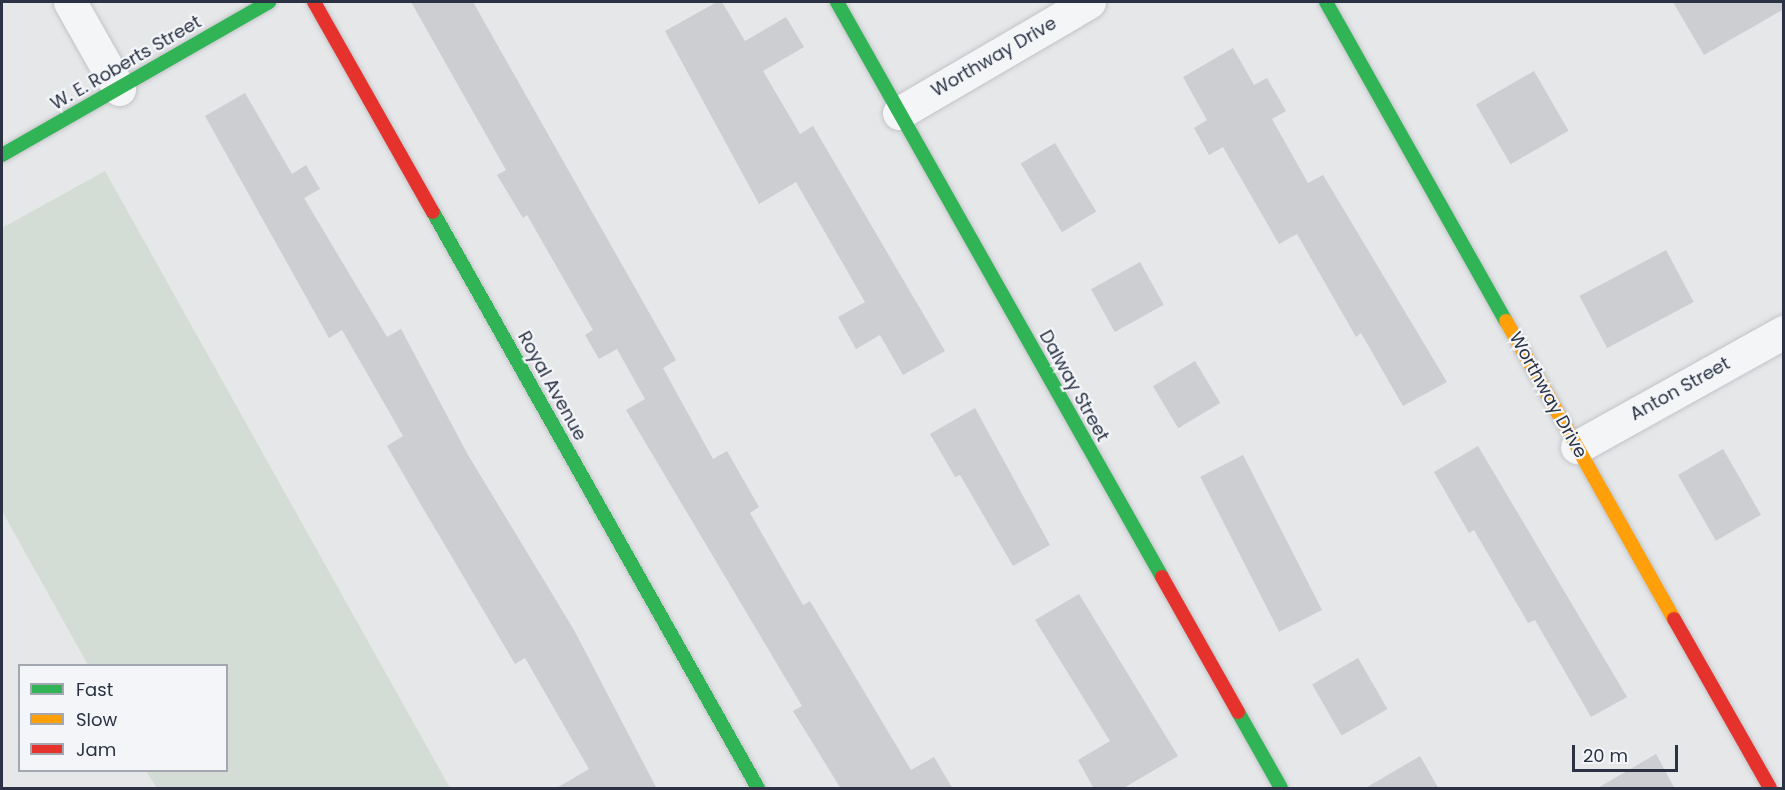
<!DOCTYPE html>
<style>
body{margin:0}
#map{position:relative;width:1785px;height:790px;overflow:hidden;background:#e5e7e9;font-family:Poppins,sans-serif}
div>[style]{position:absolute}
.green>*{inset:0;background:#d4ddd5}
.building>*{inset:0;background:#ccced1;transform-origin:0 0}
.roads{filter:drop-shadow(0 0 2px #c2c4c7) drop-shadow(0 0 2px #c2c4c7)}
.street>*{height:33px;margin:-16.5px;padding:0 16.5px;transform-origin:16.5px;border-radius:16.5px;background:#f4f5f6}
.fast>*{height:14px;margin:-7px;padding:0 7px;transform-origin:7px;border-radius:7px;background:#30b455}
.slow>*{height:14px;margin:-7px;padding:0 7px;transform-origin:7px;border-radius:7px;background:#ff9f0a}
.jam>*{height:14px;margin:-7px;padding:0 7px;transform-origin:7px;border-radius:7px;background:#e5322d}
span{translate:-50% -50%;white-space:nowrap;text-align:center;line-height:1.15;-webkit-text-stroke:4.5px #f3f5f8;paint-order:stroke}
.street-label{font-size:18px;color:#2a3244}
.frame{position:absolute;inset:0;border:3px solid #2a3244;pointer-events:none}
.legend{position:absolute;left:18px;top:664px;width:210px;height:108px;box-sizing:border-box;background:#f3f5f8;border:2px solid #a3a7b0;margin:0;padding:8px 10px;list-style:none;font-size:18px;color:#2a3244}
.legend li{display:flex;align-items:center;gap:12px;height:30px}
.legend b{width:30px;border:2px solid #a3a7b0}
.scale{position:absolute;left:1572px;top:745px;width:106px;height:27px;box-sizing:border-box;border:3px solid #2a3244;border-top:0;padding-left:8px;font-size:18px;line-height:21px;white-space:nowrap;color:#2a3244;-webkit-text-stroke:4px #f3f5f8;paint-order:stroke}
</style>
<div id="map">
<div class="green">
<i style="clip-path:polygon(105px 171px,450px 788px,157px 788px,146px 771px,226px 770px,226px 666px,88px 665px,2px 511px,2px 228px)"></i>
</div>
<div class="building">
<i style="clip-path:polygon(411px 2px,473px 2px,676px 360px,663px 368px,713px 459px,727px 451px,759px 507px,750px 513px,803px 605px,810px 601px,911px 770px,934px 757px,953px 789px,841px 789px,793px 711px,802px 706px,626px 410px,645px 399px,617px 349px,599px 359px,585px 335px,593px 330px,527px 215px,523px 218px,497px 175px,506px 170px)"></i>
<i style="clip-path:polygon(717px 2px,722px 2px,745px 41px,786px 17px,804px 47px,763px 71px,800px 134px,813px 126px,945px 351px,903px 375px,880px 335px,856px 349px,838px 317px,865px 302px,796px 182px,759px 204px,665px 31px)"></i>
<i style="clip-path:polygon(1673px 2px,1784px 2px,1784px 9px,1704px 55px)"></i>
<i style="clip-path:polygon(1233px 48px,1254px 85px,1267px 78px,1286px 111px,1272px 119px,1308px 183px,1323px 175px,1447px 382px,1403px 406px,1361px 333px,1356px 337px,1297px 234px,1279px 244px,1223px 147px,1209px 155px,1194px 128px,1207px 120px,1183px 77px)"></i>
<i style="left:1534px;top:71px;width:69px;height:67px;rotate:60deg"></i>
<i style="clip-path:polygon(245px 93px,292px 174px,306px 165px,320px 189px,304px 198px,387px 337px,401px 329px,468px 455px,574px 630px,657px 789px,555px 789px,589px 769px,525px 658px,515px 664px,420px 503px,387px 446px,403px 436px,342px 330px,329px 338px,205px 116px)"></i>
<i style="left:1055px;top:143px;width:80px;height:40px;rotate:59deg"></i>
<i style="left:1666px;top:250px;width:59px;height:98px;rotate:62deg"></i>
<i style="left:1140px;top:262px;width:49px;height:56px;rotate:61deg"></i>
<i style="left:1195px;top:361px;width:49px;height:49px;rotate:59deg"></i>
<i style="clip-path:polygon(975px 408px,1050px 545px,1013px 566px,960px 475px,955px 477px,930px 434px)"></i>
<i style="clip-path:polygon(1478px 446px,1627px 697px,1591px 717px,1535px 620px,1528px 623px,1474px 530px,1469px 533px,1434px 472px)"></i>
<i style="left:1723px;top:449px;width:76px;height:52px;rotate:60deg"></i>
<i style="left:1243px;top:455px;width:174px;height:48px;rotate:63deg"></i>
<i style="clip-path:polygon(1079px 594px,1178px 756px,1122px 789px,1094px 789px,1078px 760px,1110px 741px,1035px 620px)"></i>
<i style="left:1358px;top:658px;width:59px;height:53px;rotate:60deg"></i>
<i style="clip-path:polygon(1656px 754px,1675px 789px,1596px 789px)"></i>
<i style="clip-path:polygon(1420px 756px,1439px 789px,1364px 789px)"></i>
</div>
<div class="roads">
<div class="street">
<i style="left:70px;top:2px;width:100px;rotate:60.6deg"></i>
<i style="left:899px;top:113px;width:220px;rotate:-30.3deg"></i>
<i style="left:1577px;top:447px;width:237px;rotate:-29.1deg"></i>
</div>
<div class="fast">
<i style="left:837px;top:2px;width:660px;rotate:60.52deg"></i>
<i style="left:1326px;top:2px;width:366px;rotate:60.6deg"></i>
<i style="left:2px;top:155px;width:308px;rotate:-29.8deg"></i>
<i style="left:433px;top:212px;width:661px;rotate:60.57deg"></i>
<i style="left:1238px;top:712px;width:87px;rotate:60.5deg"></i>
</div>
<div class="slow">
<i style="left:1506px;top:321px;width:342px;rotate:60.6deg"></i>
</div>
<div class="jam">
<i style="left:314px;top:2px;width:241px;rotate:60.5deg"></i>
<i style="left:1162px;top:577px;width:155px;rotate:60.6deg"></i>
<i style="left:1674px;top:619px;width:194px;rotate:60.4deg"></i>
</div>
</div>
<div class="street-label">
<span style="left:994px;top:57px;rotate:-30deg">Worthway Drive</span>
<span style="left:126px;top:63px;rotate:-30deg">W. E. Roberts Street</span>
<span style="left:552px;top:386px;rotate:61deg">Royal Avenue</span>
<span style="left:1074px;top:386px;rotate:61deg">Dalway Street</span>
<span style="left:1680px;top:389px;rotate:-29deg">Anton Street</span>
<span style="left:1548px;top:395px;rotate:61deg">Worthway Drive</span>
</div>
<div class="frame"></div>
<ul class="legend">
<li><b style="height:8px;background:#30b455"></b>Fast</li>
<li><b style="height:8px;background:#ff9f0a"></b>Slow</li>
<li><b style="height:8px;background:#e5322d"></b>Jam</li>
</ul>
<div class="scale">20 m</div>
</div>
